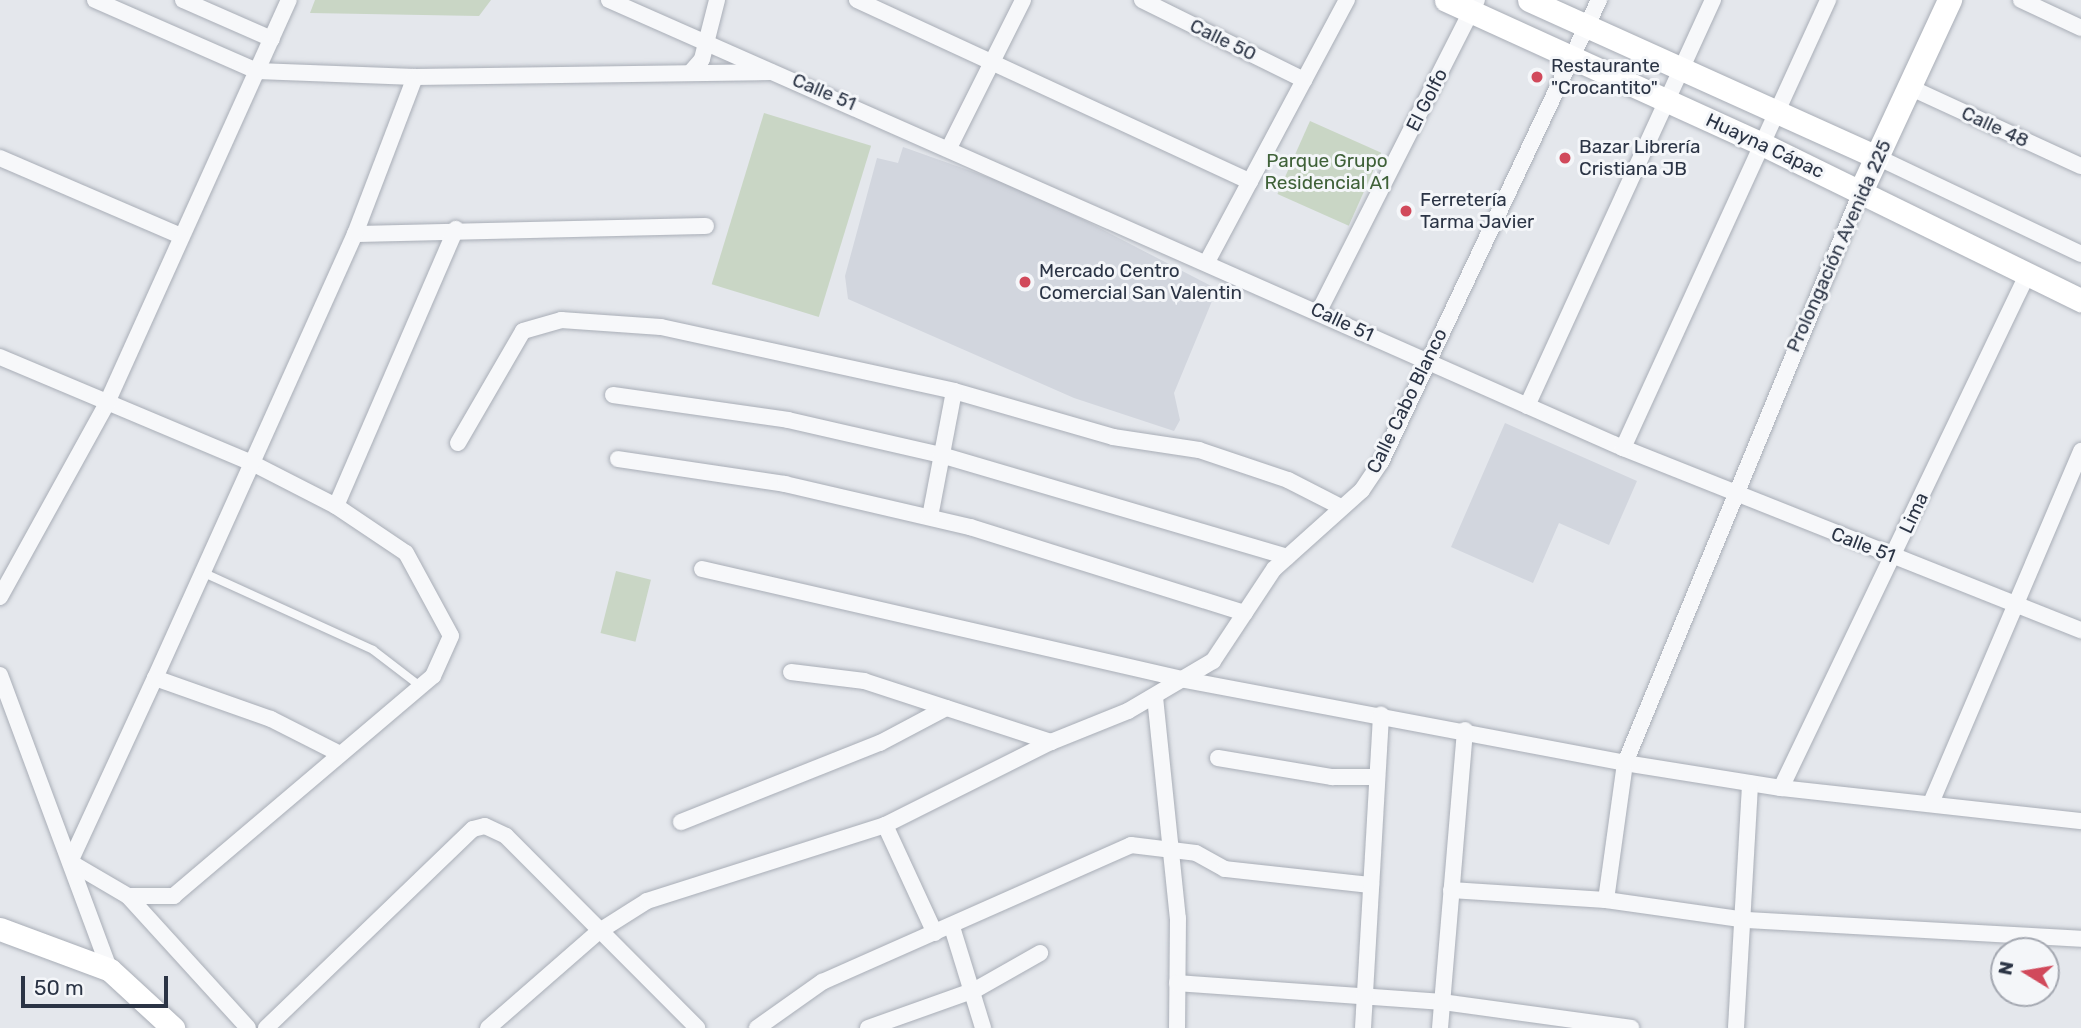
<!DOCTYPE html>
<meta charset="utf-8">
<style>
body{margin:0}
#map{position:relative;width:2081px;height:1028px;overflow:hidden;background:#e4e7ec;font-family:Rubik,sans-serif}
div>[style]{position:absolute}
.built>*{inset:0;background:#d2d6de}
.green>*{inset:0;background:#c9d6c5;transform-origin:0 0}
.roads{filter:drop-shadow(0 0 2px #a9aeb7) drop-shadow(0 0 2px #a9aeb7)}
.lane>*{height:8px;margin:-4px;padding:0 4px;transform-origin:4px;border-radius:4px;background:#f7f8fa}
.street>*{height:16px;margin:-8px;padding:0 8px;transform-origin:8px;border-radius:8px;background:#f7f8fa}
.secondary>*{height:23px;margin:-11.5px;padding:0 11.5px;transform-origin:11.5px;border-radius:11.5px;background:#fff}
.primary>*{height:24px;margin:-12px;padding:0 12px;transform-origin:12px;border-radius:12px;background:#fff}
.dots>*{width:19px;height:19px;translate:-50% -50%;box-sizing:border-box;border:4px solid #f4f6f9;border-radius:50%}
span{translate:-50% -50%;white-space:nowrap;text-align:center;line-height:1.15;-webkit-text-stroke:6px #f4f6f9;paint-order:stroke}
.street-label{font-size:19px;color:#2b3445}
.poi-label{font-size:19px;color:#2b3445}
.left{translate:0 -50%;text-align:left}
.park-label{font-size:19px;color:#3f6138}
.north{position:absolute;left:1990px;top:937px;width:70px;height:70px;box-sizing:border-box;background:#f4f6f9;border:2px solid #a4a8b1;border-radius:50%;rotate:281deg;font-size:19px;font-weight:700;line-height:28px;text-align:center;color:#2b3445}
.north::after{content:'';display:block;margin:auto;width:24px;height:32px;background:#d1495b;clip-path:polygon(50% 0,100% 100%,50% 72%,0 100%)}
.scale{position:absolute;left:21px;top:976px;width:147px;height:32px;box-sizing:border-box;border:4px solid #2b3445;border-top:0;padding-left:9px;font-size:21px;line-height:24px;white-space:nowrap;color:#2b3445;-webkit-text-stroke:5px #f4f6f9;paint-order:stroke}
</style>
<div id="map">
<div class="built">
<i style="clip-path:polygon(903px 147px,1030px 192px,1217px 289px,1174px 393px,1180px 420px,1174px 431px,1074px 398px,848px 299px,845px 276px,877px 158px,898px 163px)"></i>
<i style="clip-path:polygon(1505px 423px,1637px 481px,1609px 545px,1559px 523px,1533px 583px,1451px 547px)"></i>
</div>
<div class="green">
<i style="clip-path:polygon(315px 0,491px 0,479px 16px,310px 13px)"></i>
<i style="left:764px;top:113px;width:112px;height:179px;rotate:17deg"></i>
<i style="left:1310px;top:121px;width:78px;height:80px;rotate:24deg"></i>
<i style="left:616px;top:571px;width:36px;height:64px;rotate:14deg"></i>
</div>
<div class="roads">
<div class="lane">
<i style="left:202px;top:572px;width:188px;rotate:24.5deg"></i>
<i style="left:373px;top:650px;width:59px;rotate:37.5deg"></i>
</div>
<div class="street">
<i style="left:95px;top:0;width:177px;rotate:23.7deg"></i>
<i style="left:257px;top:71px;width:158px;rotate:2.2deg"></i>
<i style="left:415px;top:77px;width:356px;rotate:-0.8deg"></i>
<i style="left:183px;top:0;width:97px;rotate:23.7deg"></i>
<i style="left:609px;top:0;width:1109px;rotate:23.84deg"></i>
<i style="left:1623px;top:448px;width:493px;rotate:21.7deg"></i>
<i style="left:857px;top:0;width:433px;rotate:24.8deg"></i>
<i style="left:1142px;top:0;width:181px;rotate:26.3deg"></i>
<i style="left:2021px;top:0;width:66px;rotate:25deg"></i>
<i style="left:690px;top:73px;width:18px;rotate:-49deg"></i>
<i style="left:702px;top:59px;width:61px;rotate:-75.7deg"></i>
<i style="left:1909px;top:87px;width:189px;rotate:24.7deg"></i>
<i style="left:950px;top:146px;width:163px;rotate:-63.4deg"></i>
<i style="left:1877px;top:157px;width:226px;rotate:25.4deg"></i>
<i style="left:0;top:158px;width:195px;rotate:23.3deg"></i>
<i style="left:355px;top:234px;width:351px;rotate:-1.3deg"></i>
<i style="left:1208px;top:260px;width:295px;rotate:-61.9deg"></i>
<i style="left:1319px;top:311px;width:349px;rotate:-63.1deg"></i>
<i style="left:0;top:357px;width:273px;rotate:22.8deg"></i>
<i style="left:252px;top:463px;width:94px;rotate:27.1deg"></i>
<i style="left:336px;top:506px;width:84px;rotate:33.9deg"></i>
<i style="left:406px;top:553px;width:94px;rotate:61.5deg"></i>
<i style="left:451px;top:636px;width:44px;rotate:114.2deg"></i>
<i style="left:433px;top:676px;width:340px;rotate:139.7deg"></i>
<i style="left:174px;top:896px;width:46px;rotate:180deg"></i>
<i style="left:128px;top:896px;width:67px;rotate:-149.6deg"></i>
<i style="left:70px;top:862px;width:203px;rotate:-65.2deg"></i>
<i style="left:155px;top:678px;width:236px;rotate:-65.7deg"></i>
<i style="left:252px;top:463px;width:251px;rotate:-65.8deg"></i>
<i style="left:355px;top:234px;width:168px;rotate:-69.1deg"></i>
<i style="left:613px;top:395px;width:177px;rotate:8.1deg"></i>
<i style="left:788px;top:420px;width:157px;rotate:12.9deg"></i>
<i style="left:941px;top:455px;width:361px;rotate:16.4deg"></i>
<i style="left:1527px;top:406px;width:447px;rotate:-65.4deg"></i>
<i style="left:458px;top:443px;width:129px;rotate:-59.9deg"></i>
<i style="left:523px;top:331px;width:40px;rotate:-16deg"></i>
<i style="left:561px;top:320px;width:100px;rotate:4deg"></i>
<i style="left:661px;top:327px;width:300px;rotate:12.3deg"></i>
<i style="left:954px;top:391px;width:166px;rotate:16.1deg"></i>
<i style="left:1113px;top:437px;width:87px;rotate:8.6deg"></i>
<i style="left:1199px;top:450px;width:94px;rotate:18.6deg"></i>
<i style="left:1288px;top:480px;width:59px;rotate:27deg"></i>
<i style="left:1623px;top:448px;width:493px;rotate:-65.4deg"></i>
<i style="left:618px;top:459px;width:169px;rotate:8.5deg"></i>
<i style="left:785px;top:484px;width:190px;rotate:13.1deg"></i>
<i style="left:970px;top:527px;width:288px;rotate:17.4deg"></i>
<i style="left:336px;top:506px;width:302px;rotate:-66.6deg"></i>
<i style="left:930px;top:517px;width:128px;rotate:-79.2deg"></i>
<i style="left:702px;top:569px;width:497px;rotate:12.9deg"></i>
<i style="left:1186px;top:680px;width:447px;rotate:10.7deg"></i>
<i style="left:1625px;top:763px;width:158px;rotate:9.1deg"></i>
<i style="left:1781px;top:788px;width:302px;rotate:6.3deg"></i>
<i style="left:0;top:597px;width:219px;rotate:-61.1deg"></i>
<i style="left:106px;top:405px;width:444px;rotate:-65.7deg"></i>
<i style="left:791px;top:672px;width:74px;rotate:7deg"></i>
<i style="left:864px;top:681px;width:197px;rotate:18.1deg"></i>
<i style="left:1051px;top:742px;width:83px;rotate:-21.9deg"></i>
<i style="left:1128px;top:711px;width:99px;rotate:-30.5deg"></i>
<i style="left:1213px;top:661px;width:110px;rotate:-56.5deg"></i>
<i style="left:1274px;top:569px;width:118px;rotate:-41.9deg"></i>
<i style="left:1362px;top:490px;width:34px;rotate:-56deg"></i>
<i style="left:1381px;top:462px;width:511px;rotate:-64.74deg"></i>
<i style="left:0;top:675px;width:315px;rotate:69.6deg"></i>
<i style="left:155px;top:678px;width:123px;rotate:19.5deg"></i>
<i style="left:271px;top:719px;width:77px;rotate:26.9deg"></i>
<i style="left:1155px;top:697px;width:222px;rotate:84.1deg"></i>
<i style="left:1178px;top:918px;width:110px;rotate:90.5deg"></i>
<i style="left:1218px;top:758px;width:116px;rotate:9.5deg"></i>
<i style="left:1332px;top:777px;width:45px"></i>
<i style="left:1781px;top:788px;width:569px;rotate:-64.38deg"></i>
<i style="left:1931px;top:803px;width:383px;rotate:-66.9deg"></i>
<i style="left:681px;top:822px;width:214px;rotate:-21.7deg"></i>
<i style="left:880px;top:743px;width:75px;rotate:-27.9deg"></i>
<i style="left:885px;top:825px;width:119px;rotate:65.2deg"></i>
<i style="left:1451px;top:890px;width:155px;rotate:3.7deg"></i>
<i style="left:1606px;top:900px;width:141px;rotate:8.1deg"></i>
<i style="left:1746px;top:920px;width:336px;rotate:3.2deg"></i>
<i style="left:128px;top:896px;width:178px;rotate:47.7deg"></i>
<i style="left:1606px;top:900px;width:138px;rotate:-82.1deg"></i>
<i style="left:1625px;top:763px;width:618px;rotate:-67.54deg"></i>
<i style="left:952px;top:927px;width:106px;rotate:72.9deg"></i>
<i style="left:1177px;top:983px;width:266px;rotate:4.1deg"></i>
<i style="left:1442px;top:1002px;width:191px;rotate:7.8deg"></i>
<i style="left:266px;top:1028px;width:287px;rotate:-43.9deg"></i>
<i style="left:473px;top:829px;width:12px;rotate:-14deg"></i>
<i style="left:485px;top:826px;width:23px;rotate:25deg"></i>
<i style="left:506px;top:836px;width:271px;rotate:45.1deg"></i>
<i style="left:488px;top:1028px;width:146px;rotate:-41.1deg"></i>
<i style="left:598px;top:932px;width:58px;rotate:-32.3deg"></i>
<i style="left:647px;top:901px;width:250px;rotate:-17.7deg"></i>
<i style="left:885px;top:825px;width:186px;rotate:-26.6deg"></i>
<i style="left:757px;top:1028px;width:80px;rotate:-35.3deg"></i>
<i style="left:822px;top:982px;width:338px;rotate:-23.9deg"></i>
<i style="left:1131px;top:845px;width:65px;rotate:7deg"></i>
<i style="left:1196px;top:853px;width:33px;rotate:29deg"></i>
<i style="left:1225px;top:869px;width:147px;rotate:6.3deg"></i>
<i style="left:868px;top:1028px;width:114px;rotate:-19.6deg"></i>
<i style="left:975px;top:990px;width:75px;rotate:-29.6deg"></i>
<i style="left:1363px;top:1028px;width:314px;rotate:-86.7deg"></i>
<i style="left:1440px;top:1028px;width:299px;rotate:-85.2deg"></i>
<i style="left:1736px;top:1028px;width:245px;rotate:-86.7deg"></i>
</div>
<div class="secondary">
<i style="left:1446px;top:0;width:349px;rotate:24.5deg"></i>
<i style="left:1764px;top:145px;width:353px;rotate:26.1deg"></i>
<i style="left:1529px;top:0;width:382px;rotate:24.3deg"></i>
<i style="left:0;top:929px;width:117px;rotate:20.4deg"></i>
<i style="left:110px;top:970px;width:86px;rotate:42.6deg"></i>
</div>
<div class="primary">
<i style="left:1861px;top:192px;width:212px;rotate:-65.1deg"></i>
</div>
</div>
<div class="dots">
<i style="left:1537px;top:77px;background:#d1495b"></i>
<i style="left:1565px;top:158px;background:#d1495b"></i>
<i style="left:1406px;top:211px;background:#d1495b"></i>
<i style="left:1025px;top:282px;background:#d1495b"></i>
</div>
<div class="street-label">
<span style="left:1223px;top:40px;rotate:26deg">Calle 50</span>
<span style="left:824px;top:92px;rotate:23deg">Calle 51</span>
<span style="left:1427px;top:100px;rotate:-63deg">El Golfo</span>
<span style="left:1995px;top:127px;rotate:25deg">Calle 48</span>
<span style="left:1765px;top:146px;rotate:25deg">Huayna Cápac</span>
<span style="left:1839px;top:246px;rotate:-66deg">Prolongación Avenida 225</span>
<span style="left:1342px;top:322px;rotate:25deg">Calle 51</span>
<span style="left:1407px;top:401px;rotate:-64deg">Calle Cabo Blanco</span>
<span style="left:1914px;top:513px;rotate:-65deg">Lima</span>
<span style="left:1863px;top:545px;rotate:21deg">Calle 51</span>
</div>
<div class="poi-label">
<span class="left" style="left:1551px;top:77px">Restaurante<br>"Crocantito"</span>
<span class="left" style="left:1579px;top:158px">Bazar Librería<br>Cristiana JB</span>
<span class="left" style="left:1420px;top:211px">Ferretería<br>Tarma Javier</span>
<span class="left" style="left:1039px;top:282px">Mercado Centro<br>Comercial San Valentin</span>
</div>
<div class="park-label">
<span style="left:1327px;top:172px">Parque Grupo<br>Residencial A1</span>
</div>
<div class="north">N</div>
<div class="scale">50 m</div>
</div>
